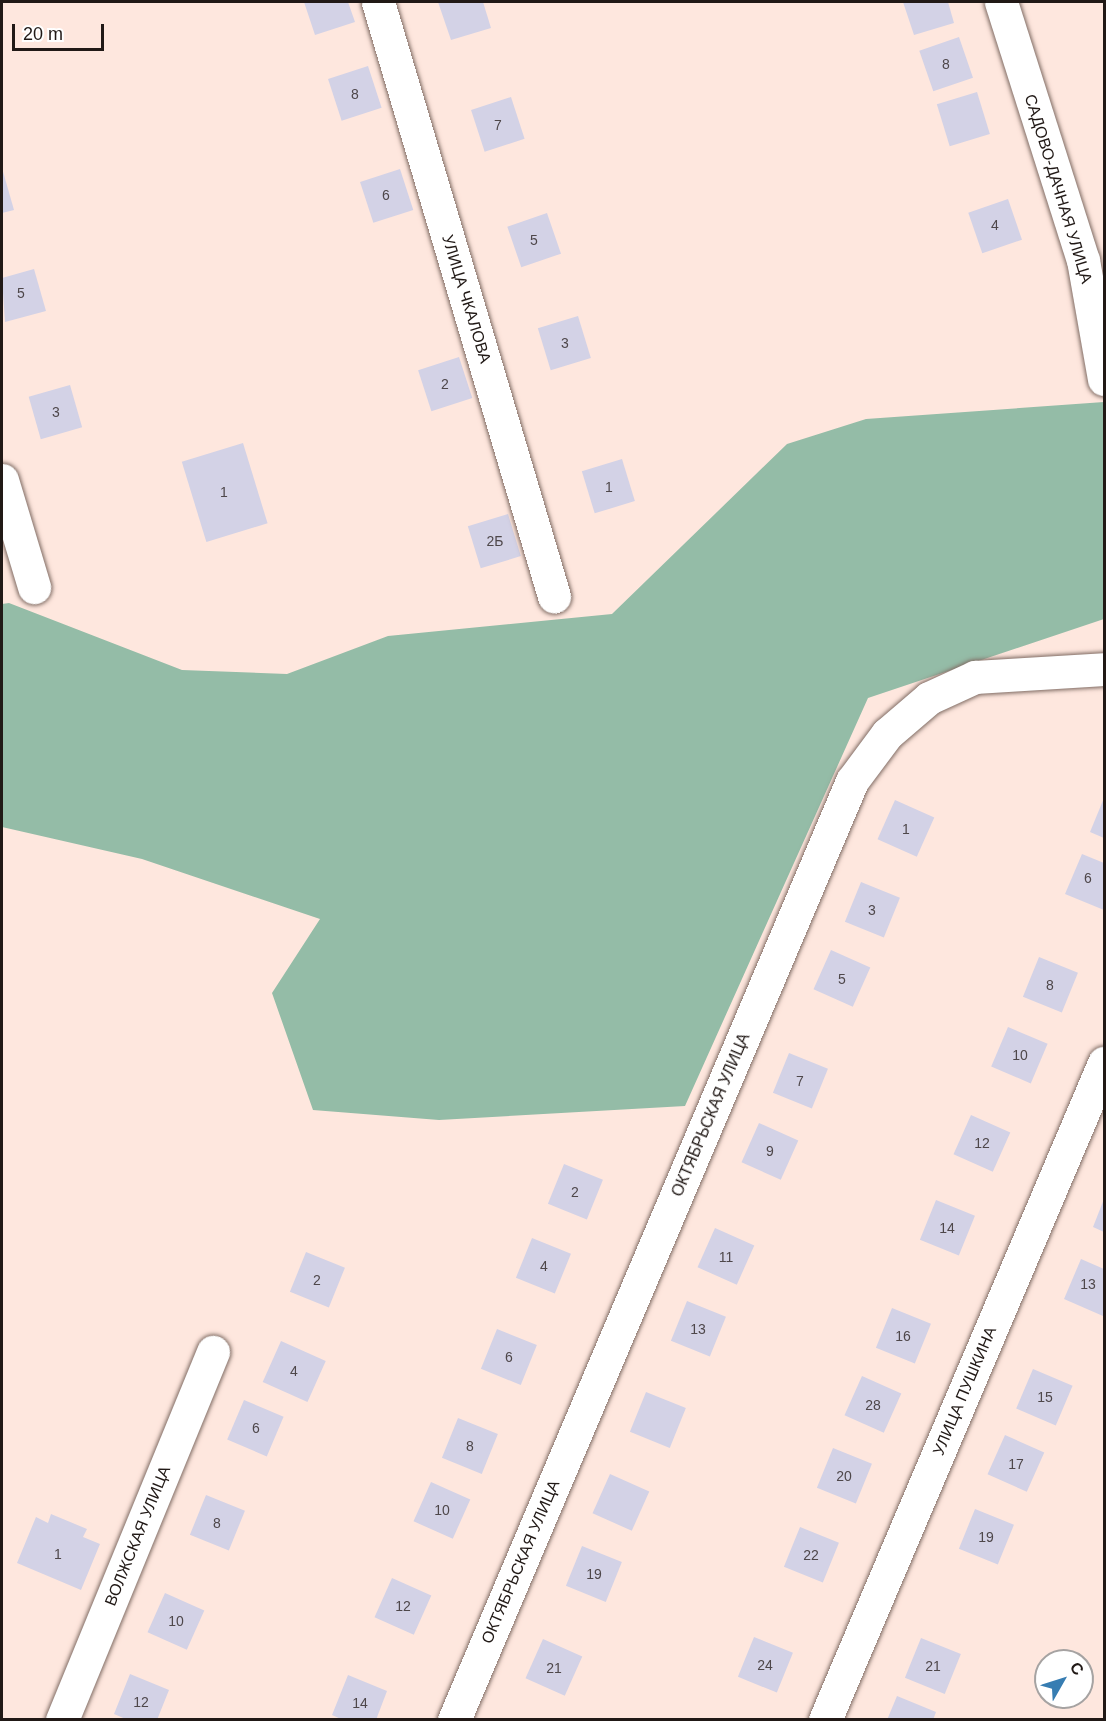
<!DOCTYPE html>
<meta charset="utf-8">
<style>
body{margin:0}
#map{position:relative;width:1106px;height:1721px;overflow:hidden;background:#fee7de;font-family:Arial,sans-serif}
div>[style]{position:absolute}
.forest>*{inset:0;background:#94bca7}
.building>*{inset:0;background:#d3d2e6;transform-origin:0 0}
.roads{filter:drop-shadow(0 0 2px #816d65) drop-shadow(0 0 2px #816d65)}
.minor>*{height:33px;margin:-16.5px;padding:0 16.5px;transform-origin:16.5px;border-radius:16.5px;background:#fff}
span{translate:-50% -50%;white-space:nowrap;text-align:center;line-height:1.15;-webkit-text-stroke:5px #fff;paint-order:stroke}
.number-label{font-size:14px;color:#4e474a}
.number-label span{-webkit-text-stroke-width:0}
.street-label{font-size:16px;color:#211916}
.frame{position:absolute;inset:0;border:3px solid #211916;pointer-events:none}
.north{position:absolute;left:1034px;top:1649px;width:60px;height:60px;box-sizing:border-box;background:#fff;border:2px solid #a6a3a2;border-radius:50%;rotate:51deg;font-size:16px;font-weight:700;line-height:24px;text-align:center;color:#211916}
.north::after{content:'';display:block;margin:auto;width:21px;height:27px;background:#377db2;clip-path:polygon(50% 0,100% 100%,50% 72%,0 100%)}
.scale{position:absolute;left:12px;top:24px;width:92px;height:27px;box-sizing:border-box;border:3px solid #211916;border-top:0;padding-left:8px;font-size:18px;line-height:21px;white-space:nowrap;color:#211916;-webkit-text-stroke:4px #fff;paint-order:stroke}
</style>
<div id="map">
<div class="forest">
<i style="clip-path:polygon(1104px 402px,1104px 619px,868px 698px,685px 1106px,439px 1120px,313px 1110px,272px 993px,320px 919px,142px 859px,2px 827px,2px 604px,9px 603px,182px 670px,287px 674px,388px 636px,612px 614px,787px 444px,866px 419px)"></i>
</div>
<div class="building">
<i style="clip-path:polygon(304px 2px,348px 2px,355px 22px,315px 35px)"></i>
<i style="clip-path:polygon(438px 2px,483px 2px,491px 28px,451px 40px)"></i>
<i style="clip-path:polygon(903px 2px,948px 2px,954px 23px,914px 35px)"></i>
<i style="left:959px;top:37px;width:43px;height:42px;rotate:71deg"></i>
<i style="left:368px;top:66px;width:44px;height:42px;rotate:72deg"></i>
<i style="left:977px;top:92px;width:44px;height:42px;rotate:73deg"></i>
<i style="left:511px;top:97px;width:44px;height:42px;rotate:72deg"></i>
<i style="clip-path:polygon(2px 168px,14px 210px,2px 213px)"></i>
<i style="left:400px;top:169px;width:43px;height:42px;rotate:72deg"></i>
<i style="left:1008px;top:199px;width:43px;height:42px;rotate:71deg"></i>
<i style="left:547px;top:213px;width:43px;height:42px;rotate:71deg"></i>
<i style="clip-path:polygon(34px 269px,46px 311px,5px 322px,2px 278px)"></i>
<i style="left:578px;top:316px;width:44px;height:42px;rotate:73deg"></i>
<i style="left:459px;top:357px;width:43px;height:43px;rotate:72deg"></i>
<i style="left:70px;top:385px;width:44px;height:43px;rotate:74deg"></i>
<i style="left:243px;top:443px;width:84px;height:64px;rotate:73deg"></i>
<i style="left:622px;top:459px;width:44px;height:42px;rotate:73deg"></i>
<i style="left:508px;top:514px;width:44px;height:42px;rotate:73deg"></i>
<i style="clip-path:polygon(1104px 798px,1104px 838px,1090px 832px)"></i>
<i style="left:895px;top:800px;width:43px;height:43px;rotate:24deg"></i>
<i style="clip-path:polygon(1082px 854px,1104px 863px,1104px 910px,1065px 894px)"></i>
<i style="left:861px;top:882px;width:42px;height:43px;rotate:22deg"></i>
<i style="left:831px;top:950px;width:43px;height:43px;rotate:24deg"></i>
<i style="left:1039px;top:957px;width:42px;height:43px;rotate:22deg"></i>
<i style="left:1008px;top:1027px;width:43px;height:43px;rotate:23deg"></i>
<i style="left:789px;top:1053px;width:42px;height:43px;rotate:22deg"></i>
<i style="left:971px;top:1115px;width:43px;height:43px;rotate:24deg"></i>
<i style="left:759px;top:1123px;width:43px;height:43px;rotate:24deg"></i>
<i style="left:564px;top:1164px;width:42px;height:43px;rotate:22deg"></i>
<i style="clip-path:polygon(1104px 1199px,1104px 1232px,1093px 1227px)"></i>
<i style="left:936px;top:1200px;width:42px;height:43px;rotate:22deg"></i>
<i style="left:715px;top:1228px;width:43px;height:43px;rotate:24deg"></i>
<i style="left:532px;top:1238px;width:42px;height:43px;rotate:22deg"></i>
<i style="left:306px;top:1252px;width:42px;height:43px;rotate:22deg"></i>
<i style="clip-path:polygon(1081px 1259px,1104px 1269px,1103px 1316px,1064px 1299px)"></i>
<i style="left:687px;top:1301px;width:42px;height:43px;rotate:22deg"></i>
<i style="left:892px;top:1308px;width:42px;height:43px;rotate:22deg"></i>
<i style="left:497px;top:1329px;width:43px;height:43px;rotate:22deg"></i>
<i style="left:281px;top:1341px;width:49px;height:45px;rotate:24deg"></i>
<i style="left:1033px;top:1369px;width:43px;height:43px;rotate:23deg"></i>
<i style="left:862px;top:1376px;width:43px;height:43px;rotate:24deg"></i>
<i style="left:646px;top:1392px;width:43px;height:43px;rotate:22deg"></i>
<i style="left:244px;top:1400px;width:43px;height:43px;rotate:23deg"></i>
<i style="left:458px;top:1418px;width:43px;height:43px;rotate:22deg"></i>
<i style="left:1005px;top:1435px;width:43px;height:43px;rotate:24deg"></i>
<i style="left:833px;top:1448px;width:42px;height:43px;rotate:22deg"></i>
<i style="left:610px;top:1474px;width:43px;height:43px;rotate:24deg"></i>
<i style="left:431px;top:1482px;width:43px;height:43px;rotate:24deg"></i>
<i style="left:206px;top:1495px;width:42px;height:43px;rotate:22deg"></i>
<i style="left:975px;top:1509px;width:42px;height:43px;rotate:22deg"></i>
<i style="clip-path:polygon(51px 1514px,87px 1529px,83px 1537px,100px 1544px,81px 1590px,17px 1563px,36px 1517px,48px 1523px)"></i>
<i style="left:800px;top:1527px;width:42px;height:43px;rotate:22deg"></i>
<i style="left:582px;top:1546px;width:43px;height:43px;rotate:22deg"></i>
<i style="left:392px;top:1578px;width:43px;height:43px;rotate:24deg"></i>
<i style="left:165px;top:1593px;width:43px;height:43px;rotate:24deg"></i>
<i style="left:754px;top:1637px;width:42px;height:43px;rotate:22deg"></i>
<i style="left:921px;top:1638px;width:43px;height:43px;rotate:22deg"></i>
<i style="left:543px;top:1639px;width:43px;height:43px;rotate:24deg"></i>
<i style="clip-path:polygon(130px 1674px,169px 1690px,157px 1720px,128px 1720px,114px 1714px)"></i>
<i style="clip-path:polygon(348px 1675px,387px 1691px,376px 1720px,343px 1720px,332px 1715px)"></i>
<i style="clip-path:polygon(897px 1696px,936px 1712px,933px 1720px,887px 1720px)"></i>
</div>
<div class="roads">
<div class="minor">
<i style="left:378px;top:2px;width:620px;rotate:73.5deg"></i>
<i style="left:1001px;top:2px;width:271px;rotate:72.4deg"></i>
<i style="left:1083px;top:260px;width:121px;rotate:80deg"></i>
<i style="left:2px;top:480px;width:112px;rotate:73.3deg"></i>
<i style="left:62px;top:1720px;width:398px;rotate:-67.7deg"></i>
<i style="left:454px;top:1720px;width:1020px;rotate:-67.03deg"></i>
<i style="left:852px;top:781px;width:59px;rotate:-53.3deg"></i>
<i style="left:887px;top:734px;width:55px;rotate:-40.6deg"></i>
<i style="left:929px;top:698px;width:51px;rotate:-24.5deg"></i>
<i style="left:975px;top:677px;width:129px;rotate:-3.5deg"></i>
<i style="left:825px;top:1720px;width:714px;rotate:-66.99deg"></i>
</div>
</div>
<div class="number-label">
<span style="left:946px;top:64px">8</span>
<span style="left:355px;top:94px">8</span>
<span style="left:498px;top:125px">7</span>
<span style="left:386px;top:195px">6</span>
<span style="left:995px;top:225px">4</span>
<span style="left:534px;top:240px">5</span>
<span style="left:21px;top:293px">5</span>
<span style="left:565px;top:343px">3</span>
<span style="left:445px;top:384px">2</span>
<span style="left:56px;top:412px">3</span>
<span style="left:609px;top:487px">1</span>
<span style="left:224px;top:492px">1</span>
<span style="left:495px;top:541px">2Б</span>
<span style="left:906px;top:829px">1</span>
<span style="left:1088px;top:878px">6</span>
<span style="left:872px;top:910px">3</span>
<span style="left:842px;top:979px">5</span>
<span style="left:1050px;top:985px">8</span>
<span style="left:1020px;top:1055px">10</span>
<span style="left:800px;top:1081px">7</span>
<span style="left:982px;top:1143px">12</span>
<span style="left:770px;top:1151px">9</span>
<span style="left:575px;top:1192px">2</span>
<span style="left:947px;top:1228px">14</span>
<span style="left:726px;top:1257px">11</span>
<span style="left:544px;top:1266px">4</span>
<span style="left:317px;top:1280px">2</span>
<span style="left:1088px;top:1284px">13</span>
<span style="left:698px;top:1329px">13</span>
<span style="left:903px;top:1336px">16</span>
<span style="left:509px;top:1357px">6</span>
<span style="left:294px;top:1371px">4</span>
<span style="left:1045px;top:1397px">15</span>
<span style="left:873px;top:1405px">28</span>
<span style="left:256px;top:1428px">6</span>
<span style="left:470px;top:1446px">8</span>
<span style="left:1016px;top:1464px">17</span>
<span style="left:844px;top:1476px">20</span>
<span style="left:442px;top:1510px">10</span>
<span style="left:217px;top:1523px">8</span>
<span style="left:986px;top:1537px">19</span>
<span style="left:58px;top:1554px">1</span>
<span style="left:811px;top:1555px">22</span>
<span style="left:594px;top:1574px">19</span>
<span style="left:403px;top:1606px">12</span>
<span style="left:176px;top:1621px">10</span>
<span style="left:765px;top:1665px">24</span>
<span style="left:933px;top:1666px">21</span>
<span style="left:554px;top:1668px">21</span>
<span style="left:141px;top:1702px">12</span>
<span style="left:360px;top:1703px">14</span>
</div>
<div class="street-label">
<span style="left:1058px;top:189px;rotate:73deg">САДОВО-ДАЧНАЯ УЛИЦА</span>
<span style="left:466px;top:299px;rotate:73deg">УЛИЦА ЧКАЛОВА</span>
<span style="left:711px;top:1115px;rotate:-67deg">ОКТЯБРЬСКАЯ УЛИЦА</span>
<span style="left:965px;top:1391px;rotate:-67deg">УЛИЦА ПУШКИНА</span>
<span style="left:138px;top:1536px;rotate:-68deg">ВОЛЖСКАЯ УЛИЦА</span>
<span style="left:521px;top:1562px;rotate:-67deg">ОКТЯБРЬСКАЯ УЛИЦА</span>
</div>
<div class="frame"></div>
<div class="north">С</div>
<div class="scale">20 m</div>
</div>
